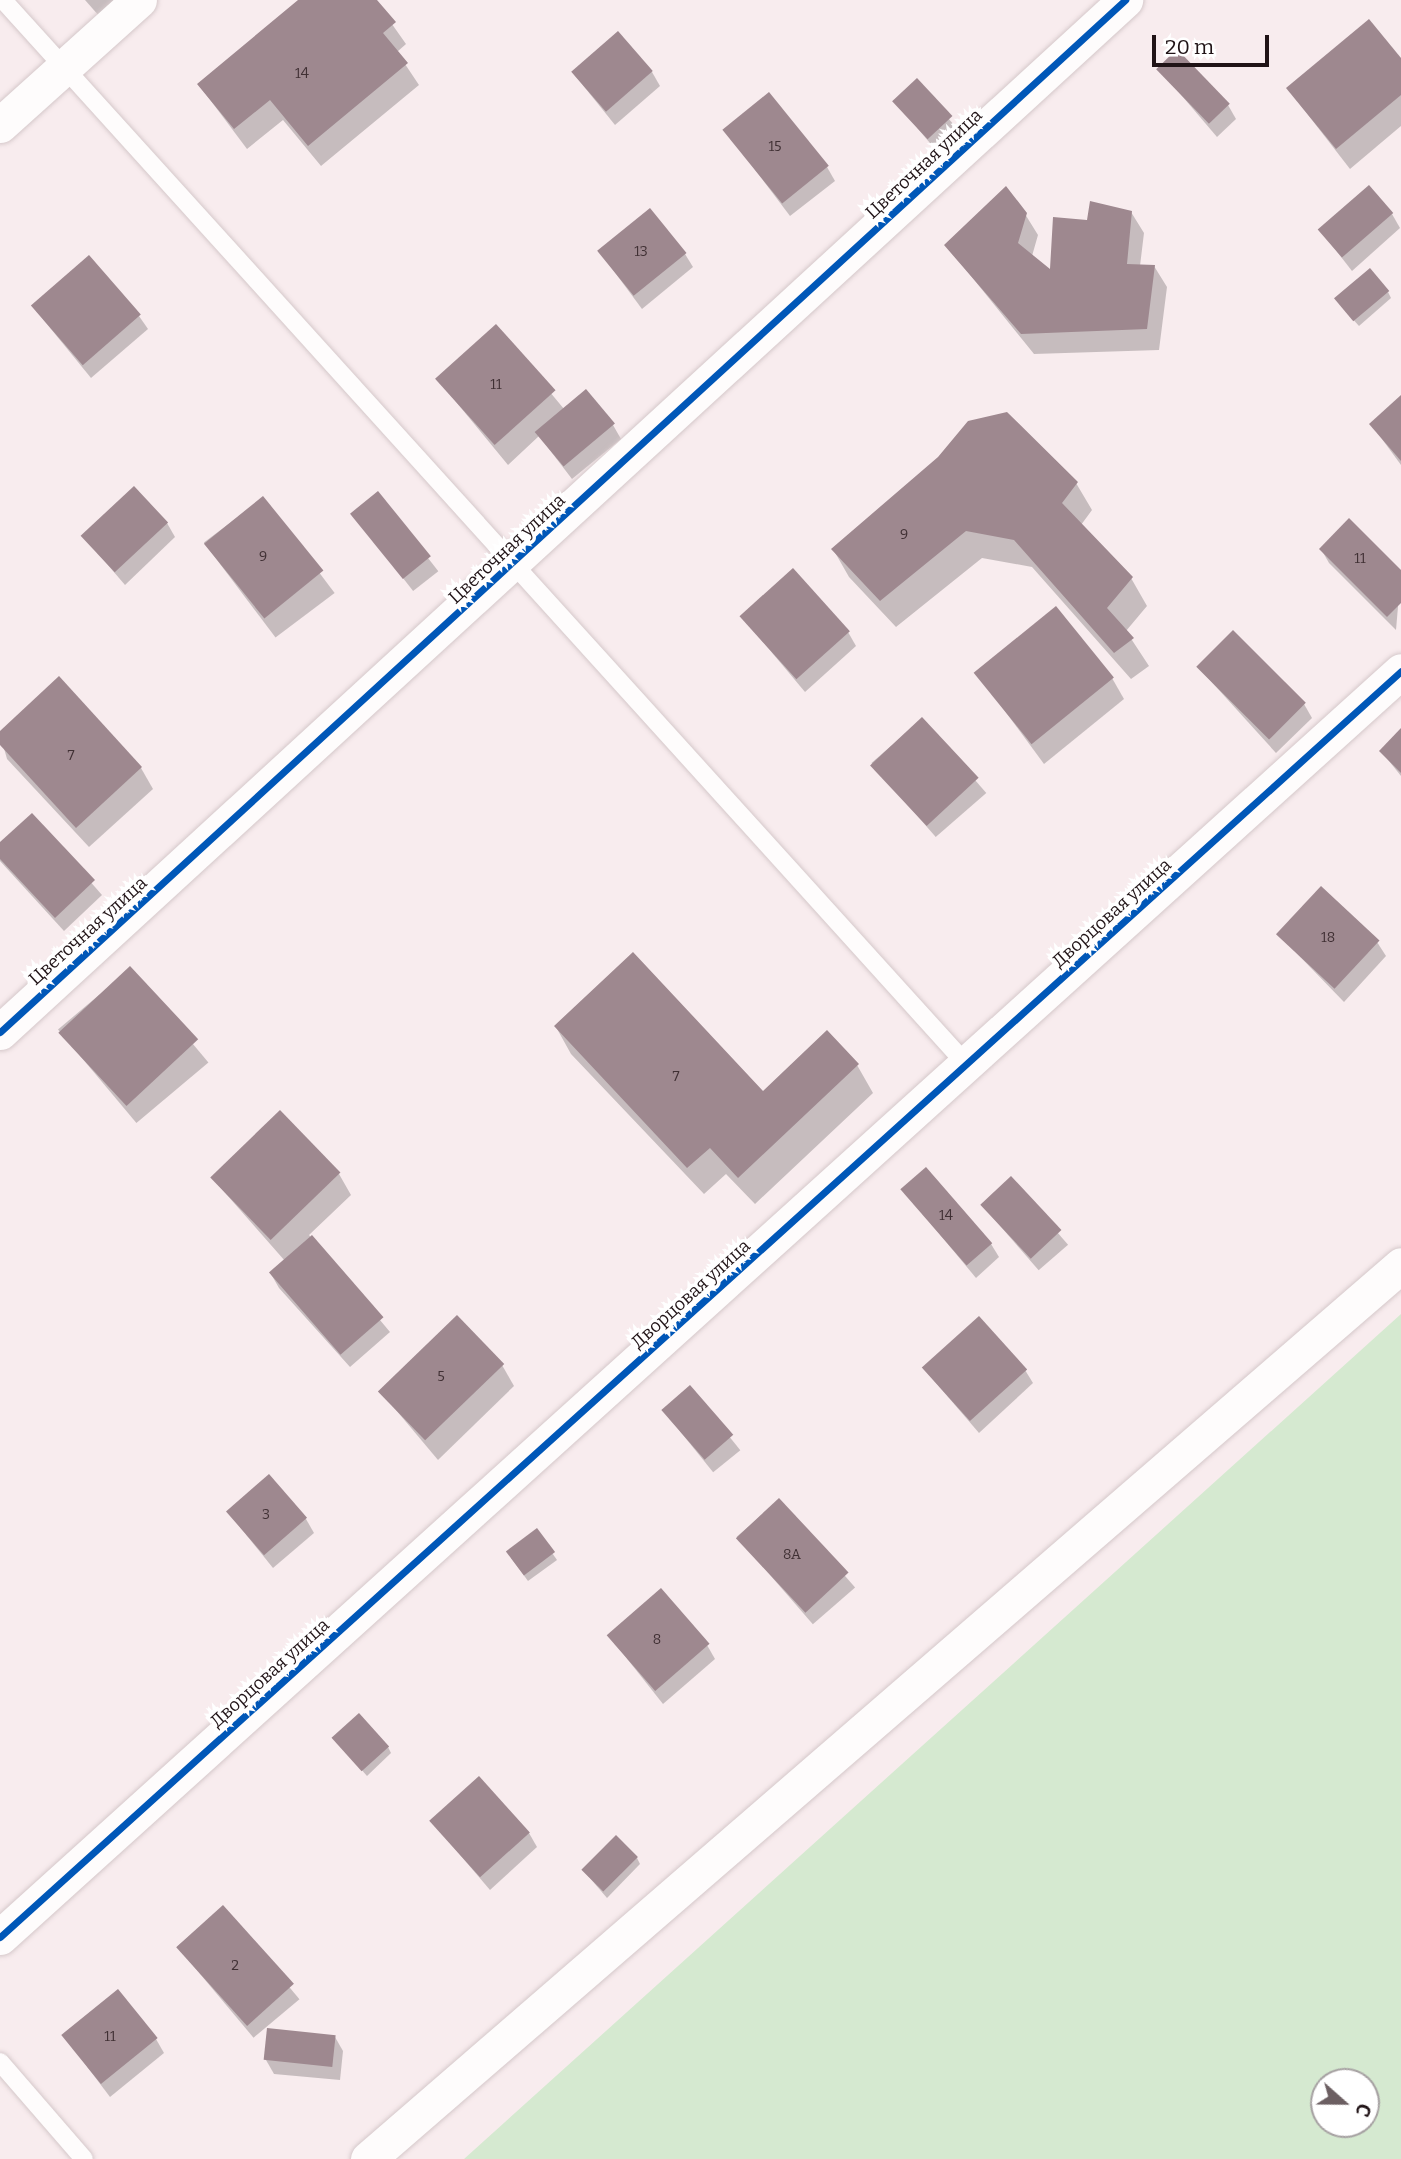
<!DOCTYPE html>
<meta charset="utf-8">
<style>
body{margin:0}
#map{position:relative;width:1401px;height:2159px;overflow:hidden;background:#f8ecee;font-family:Bitter,serif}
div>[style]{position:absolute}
.green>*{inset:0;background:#d5e9d0}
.shadow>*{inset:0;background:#0003;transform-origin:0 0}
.building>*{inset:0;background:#9e888f;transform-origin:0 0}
.roads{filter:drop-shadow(0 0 2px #d5c8ca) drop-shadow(0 0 2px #d5c8ca)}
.service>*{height:18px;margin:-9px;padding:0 9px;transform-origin:9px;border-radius:9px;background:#fefcfc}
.minor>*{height:35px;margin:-17.5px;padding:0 17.5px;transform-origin:17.5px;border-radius:17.5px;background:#fefcfc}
.cycleway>*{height:7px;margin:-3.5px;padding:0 3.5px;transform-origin:3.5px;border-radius:3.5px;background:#0057b8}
span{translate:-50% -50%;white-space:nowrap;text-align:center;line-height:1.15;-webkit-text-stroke:7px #fff;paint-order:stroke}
.number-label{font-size:14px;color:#403034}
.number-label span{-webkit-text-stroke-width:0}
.street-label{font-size:18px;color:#201316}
.north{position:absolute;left:1310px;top:2068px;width:70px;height:70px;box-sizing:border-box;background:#fff;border:2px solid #a6a1a2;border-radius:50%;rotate:111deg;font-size:19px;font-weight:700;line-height:28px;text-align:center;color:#201316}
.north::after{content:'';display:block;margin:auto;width:24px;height:32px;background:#6c5f62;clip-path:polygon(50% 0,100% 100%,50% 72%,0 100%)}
.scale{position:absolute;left:1152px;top:35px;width:117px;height:32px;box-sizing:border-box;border:4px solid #201316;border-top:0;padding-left:9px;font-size:21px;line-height:24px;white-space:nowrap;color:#201316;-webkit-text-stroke:5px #fff;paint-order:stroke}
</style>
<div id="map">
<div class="green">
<i style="clip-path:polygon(evenodd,1401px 1314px,1401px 2159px,464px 2159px,1401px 1314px,1324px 2082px,1366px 2082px,1366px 2124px,1324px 2124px,1324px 2082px)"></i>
</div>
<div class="shadow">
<i style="clip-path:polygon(85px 0,118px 0,100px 17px)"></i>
<i style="clip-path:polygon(300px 0,375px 0,406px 44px,397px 52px,419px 85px,321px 166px,283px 120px,247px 149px,199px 85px)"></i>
<i style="clip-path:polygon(1401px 61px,1401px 126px,1350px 169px,1288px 89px)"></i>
<i style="clip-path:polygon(1159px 69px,1228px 105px,1236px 119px,1217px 137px)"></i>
<i style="clip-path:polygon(652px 72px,660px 86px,615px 125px,573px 73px)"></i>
<i style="left:917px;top:81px;width:65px;height:30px;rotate:50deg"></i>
<i style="clip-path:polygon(725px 130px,827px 167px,835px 181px,790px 216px)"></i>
<i style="clip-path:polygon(1131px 212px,1144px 233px,1140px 266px,1154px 266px,1167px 287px,1159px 350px,1034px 354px,946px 245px,1025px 214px,1038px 235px,1032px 256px,1051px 272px,1089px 222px)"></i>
<i style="clip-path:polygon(1392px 214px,1400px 228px,1352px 271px,1320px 230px)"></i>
<i style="clip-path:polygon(599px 251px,685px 254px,693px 267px,642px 309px)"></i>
<i style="clip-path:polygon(1388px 292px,1391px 298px,1359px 326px,1341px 306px)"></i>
<i style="clip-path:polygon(33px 307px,139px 316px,148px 329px,91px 378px)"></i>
<i style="clip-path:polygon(496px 327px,564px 409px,613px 425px,621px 439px,572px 479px,539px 436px,508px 465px,438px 380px)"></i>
<i style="clip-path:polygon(1401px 398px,1401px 465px,1371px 424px)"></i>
<i style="clip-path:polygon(1076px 483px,1092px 510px,1081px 525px,1131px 578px,1147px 606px,1126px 631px,1149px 666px,1131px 679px,1032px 567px,982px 558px,896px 627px,849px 577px,833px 549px)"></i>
<i style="left:378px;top:494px;width:98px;height:32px;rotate:52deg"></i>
<i style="left:263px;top:498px;width:119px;height:74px;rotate:53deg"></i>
<i style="clip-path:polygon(167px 523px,175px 537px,125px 585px,83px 536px)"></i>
<i style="clip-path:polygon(1321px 549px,1401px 572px,1396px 630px,1329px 563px)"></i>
<i style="clip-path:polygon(742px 617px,848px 632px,856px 646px,805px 692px)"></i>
<i style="clip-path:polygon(1198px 667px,1304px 704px,1312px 718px,1276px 753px)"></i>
<i style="clip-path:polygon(976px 672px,1112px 678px,1124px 699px,1044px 764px)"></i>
<i style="left:922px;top:719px;width:98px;height:67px;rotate:49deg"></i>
<i style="clip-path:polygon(1401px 731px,1401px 776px,1381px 751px)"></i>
<i style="clip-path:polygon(0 734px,141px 768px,153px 789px,89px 847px,7px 759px)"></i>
<i style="clip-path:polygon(32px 815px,102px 895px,64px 931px,0 861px,0 845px)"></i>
<i style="clip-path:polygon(1278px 934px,1377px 942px,1386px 956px,1344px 1002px)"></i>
<i style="left:130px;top:969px;width:122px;height:94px;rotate:50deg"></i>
<i style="clip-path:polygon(556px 1027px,763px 1093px,857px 1065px,873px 1093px,755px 1204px,726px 1174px,704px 1194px,571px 1054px)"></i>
<i style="clip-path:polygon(339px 1174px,351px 1195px,309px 1235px,390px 1332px,350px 1367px,279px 1288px,271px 1274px,285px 1261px,212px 1178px)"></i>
<i style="left:1011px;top:1179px;width:87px;height:39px;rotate:49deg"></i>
<i style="clip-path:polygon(903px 1190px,991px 1244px,999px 1257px,976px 1278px)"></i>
<i style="clip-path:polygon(502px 1365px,514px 1386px,438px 1460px,380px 1391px)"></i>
<i style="clip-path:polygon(924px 1369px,1025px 1370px,1033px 1383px,979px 1433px)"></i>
<i style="left:690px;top:1388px;width:80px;height:35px;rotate:51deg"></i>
<i style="left:779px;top:1500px;width:116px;height:56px;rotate:49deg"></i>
<i style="clip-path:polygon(227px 1511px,306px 1519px,314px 1533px,273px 1568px)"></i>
<i style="clip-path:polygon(536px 1530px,557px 1560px,528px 1581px,511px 1558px)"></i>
<i style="clip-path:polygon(609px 1636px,707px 1645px,715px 1659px,663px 1704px)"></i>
<i style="clip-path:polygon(334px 1738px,388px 1747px,391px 1753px,367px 1776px)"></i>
<i style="clip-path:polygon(432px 1822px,529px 1833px,537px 1847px,490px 1890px)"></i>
<i style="clip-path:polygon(637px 1858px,640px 1864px,607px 1898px,583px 1870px)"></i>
<i style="left:223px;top:1908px;width:119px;height:60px;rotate:50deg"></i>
<i style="clip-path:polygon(64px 2036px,156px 2039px,164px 2053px,110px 2097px)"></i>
<i style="clip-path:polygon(335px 2037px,343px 2051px,340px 2080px,274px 2074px,266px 2060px)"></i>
</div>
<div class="building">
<i style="clip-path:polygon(298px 0,377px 0,396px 22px,383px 33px,408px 63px,308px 146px,270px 100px,234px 129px,197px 84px)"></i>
<i style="clip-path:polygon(1369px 19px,1401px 58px,1401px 95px,1336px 149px,1286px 88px)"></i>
<i style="left:618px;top:31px;width:53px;height:62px;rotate:49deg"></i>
<i style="left:1177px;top:49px;width:76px;height:29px;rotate:46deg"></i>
<i style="left:917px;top:78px;width:52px;height:34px;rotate:47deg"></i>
<i style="left:769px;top:92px;width:95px;height:60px;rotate:51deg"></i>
<i style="left:1369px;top:185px;width:37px;height:68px;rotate:49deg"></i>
<i style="clip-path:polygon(1006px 186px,1027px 213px,1018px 243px,1050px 269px,1053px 217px,1087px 220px,1090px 201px,1132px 211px,1127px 264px,1155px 265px,1147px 329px,1021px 334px,944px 245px)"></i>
<i style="left:650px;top:208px;width:58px;height:68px;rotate:51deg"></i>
<i style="left:89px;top:255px;width:79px;height:77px;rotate:49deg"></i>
<i style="left:1370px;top:268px;width:30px;height:47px;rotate:50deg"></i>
<i style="left:496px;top:324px;width:89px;height:82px;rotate:48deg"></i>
<i style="left:586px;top:389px;width:45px;height:67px;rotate:50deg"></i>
<i style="clip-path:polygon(1401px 395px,1401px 461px,1369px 424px)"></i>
<i style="clip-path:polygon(1007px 412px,1078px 482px,1062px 503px,1133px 577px,1107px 608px,1134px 638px,1114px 653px,1014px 540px,966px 531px,880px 601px,831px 549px,938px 457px,968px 421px)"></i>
<i style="left:134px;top:486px;width:50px;height:73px;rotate:47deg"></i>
<i style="left:378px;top:491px;width:84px;height:36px;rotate:51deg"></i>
<i style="left:263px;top:496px;width:96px;height:76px;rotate:51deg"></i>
<i style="clip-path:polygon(1349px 518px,1401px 570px,1401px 603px,1387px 617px,1319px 549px)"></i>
<i style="left:793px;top:568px;width:85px;height:72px;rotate:48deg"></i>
<i style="left:1056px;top:606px;width:92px;height:106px;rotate:51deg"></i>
<i style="left:1233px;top:630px;width:103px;height:52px;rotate:45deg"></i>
<i style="clip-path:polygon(59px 676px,142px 767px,76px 828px,0 745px,0 731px)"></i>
<i style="left:922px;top:717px;width:83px;height:71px;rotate:47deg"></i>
<i style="clip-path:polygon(1401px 728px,1401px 773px,1379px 751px)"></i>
<i style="clip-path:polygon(32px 813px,95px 880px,55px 918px,0 859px,0 842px)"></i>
<i style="left:1321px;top:886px;width:80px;height:66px;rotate:43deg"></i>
<i style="clip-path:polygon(633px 952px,763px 1091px,827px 1030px,859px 1064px,738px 1178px,710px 1148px,687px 1168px,554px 1026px)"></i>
<i style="left:130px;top:966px;width:100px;height:98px;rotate:47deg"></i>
<i style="left:280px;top:1110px;width:87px;height:97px;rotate:46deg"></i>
<i style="left:926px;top:1167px;width:101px;height:34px;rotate:49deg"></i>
<i style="left:1011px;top:1176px;width:74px;height:42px;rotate:47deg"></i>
<i style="left:312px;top:1235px;width:109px;height:57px;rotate:49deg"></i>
<i style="left:457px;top:1315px;width:68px;height:110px;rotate:46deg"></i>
<i style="left:979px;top:1316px;width:72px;height:77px;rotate:48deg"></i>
<i style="left:690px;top:1385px;width:66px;height:38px;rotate:49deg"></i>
<i style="left:269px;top:1474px;width:58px;height:57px;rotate:49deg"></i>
<i style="left:779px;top:1498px;width:102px;height:59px;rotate:47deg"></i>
<i style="left:537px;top:1528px;width:30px;height:39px;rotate:53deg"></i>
<i style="left:661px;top:1588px;width:74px;height:72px;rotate:49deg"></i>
<i style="left:359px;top:1713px;width:45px;height:37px;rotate:48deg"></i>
<i style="left:479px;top:1776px;width:76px;height:67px;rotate:48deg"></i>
<i style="left:616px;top:1835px;width:31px;height:49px;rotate:45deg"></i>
<i style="left:223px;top:1905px;width:106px;height:63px;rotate:48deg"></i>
<i style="left:118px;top:1989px;width:63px;height:73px;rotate:51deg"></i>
<i style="left:267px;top:2028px;width:69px;height:32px;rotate:6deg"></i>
</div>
<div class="roads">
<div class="service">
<i style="left:3px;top:0;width:1438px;rotate:47.85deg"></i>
<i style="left:0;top:2062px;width:128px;rotate:49.1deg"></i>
</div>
<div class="minor">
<i style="left:0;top:125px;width:187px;rotate:-42deg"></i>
<i style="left:0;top:1032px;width:1527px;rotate:-42.53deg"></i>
<i style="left:0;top:1937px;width:1888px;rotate:-42.1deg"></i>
<i style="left:368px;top:2159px;width:1366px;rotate:-40.87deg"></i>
</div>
</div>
<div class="cycleway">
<i style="left:0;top:1032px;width:1527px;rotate:-42.53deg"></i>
<i style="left:0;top:1937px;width:1888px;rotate:-42.1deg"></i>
</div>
<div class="number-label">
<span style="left:302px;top:74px">14</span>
<span style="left:775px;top:147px">15</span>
<span style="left:641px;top:252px">13</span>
<span style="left:496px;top:385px">11</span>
<span style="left:904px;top:535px">9</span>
<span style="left:263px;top:557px">9</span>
<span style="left:1360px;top:559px">11</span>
<span style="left:71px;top:756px">7</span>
<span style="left:1328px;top:938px">18</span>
<span style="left:676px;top:1077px">7</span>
<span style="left:946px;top:1216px">14</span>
<span style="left:441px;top:1377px">5</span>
<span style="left:266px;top:1515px">3</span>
<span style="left:792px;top:1555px">8А</span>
<span style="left:657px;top:1640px">8</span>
<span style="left:235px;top:1966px">2</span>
<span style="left:110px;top:2037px">11</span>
</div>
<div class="street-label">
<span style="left:924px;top:164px;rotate:-43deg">Цветочная улица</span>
<span style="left:507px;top:549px;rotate:-43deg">Цветочная улица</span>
<span style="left:1112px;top:913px;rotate:-42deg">Дворцовая улица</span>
<span style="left:88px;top:931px;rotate:-42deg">Цветочная улица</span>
<span style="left:691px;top:1294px;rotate:-42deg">Дворцовая улица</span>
<span style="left:270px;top:1673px;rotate:-42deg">Дворцовая улица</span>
</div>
<div class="north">С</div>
<div class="scale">20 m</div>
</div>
